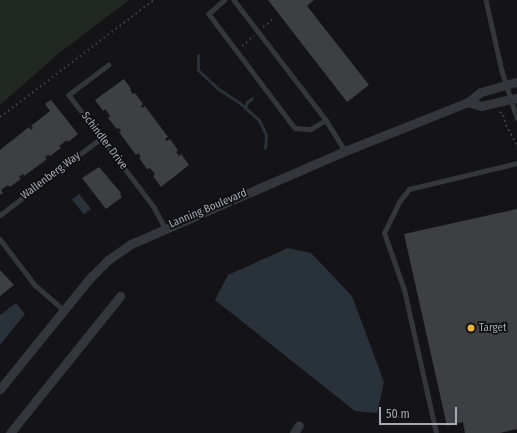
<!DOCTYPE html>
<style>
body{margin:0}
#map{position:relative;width:517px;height:433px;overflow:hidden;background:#141416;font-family:"Fira Sans Condensed",sans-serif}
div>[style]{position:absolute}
.green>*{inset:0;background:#202821}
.water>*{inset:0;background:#2a3239;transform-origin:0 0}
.stream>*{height:3px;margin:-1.5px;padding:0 1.5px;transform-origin:1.5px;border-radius:1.5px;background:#2a3239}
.building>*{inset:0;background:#3e3f43}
.path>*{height:2px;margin-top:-1px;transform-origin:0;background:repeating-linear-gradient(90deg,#3b3d42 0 2px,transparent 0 5px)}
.service>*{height:4.5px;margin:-2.25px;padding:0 2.25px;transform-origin:2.25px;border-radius:2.25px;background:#35363b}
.minor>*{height:9px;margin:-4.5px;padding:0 4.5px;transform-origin:4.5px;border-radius:4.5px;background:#35363b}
.dots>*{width:11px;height:11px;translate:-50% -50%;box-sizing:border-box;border:2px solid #0f0f11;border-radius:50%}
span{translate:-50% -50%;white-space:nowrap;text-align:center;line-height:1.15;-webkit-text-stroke:3.5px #0f0f11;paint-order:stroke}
.street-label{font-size:11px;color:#a5aab6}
.poi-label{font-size:11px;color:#a5aab6}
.left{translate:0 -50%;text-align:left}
.scale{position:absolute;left:379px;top:407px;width:78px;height:18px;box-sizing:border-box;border:2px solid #a5aab6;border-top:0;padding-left:5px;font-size:12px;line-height:14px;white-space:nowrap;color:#a5aab6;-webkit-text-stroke:3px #0f0f11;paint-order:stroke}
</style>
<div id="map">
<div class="green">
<i style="clip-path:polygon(0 0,129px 0,58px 54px,0 105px)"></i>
</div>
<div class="water">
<i style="left:79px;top:194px;width:19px;height:9px;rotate:51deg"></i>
<i style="clip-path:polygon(288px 248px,311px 253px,352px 296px,384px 382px,377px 413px,355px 411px,215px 300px,228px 275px)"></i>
<i style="clip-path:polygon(16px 303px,25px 314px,0 345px,0 315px)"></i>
</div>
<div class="stream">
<i style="left:198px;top:55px;width:15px;rotate:90deg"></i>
<i style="left:198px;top:70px;width:26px;rotate:43deg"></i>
<i style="left:217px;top:88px;width:27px;rotate:33deg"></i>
<i style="left:240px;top:103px;width:25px;rotate:42deg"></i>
<i style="left:259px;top:120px;width:17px;rotate:65deg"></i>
<i style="left:266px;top:135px;width:13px;rotate:94deg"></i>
<i style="left:245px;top:108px;width:6px;rotate:-72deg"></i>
<i style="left:247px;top:102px;width:6px;rotate:-39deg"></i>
</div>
<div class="building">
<i style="clip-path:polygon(268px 0,314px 0,307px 6px,369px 85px,347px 102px)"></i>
<i style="clip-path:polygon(124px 79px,131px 89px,130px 90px,133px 94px,135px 93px,143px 104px,141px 106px,142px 108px,145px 106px,168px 137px,165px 139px,167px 141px,170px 139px,178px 150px,176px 152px,179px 156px,181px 154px,189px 165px,161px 187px,153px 176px,155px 174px,150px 168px,147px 169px,139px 158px,141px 157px,138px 153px,136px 155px,119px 132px,121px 131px,119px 128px,117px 129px,108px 118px,110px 116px,105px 109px,103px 111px,95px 100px)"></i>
<i style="clip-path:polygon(51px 100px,78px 134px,68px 142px,67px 140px,59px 146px,61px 148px,50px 156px,48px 155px,45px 157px,47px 159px,24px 176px,23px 174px,19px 177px,21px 179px,10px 187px,8px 185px,1px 190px,3px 193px,0 195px,0 150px,29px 127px,31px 130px,33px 128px,31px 126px,50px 111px,45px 104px)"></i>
<i style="clip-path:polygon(99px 167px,121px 193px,120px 194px,122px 197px,106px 209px,82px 178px)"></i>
<i style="clip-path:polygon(517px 209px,517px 429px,500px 433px,465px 433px,463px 422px,447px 426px,404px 234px)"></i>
<i style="clip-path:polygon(0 270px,14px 285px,0 296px)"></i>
</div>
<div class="path">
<i style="left:263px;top:27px;width:14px;rotate:-39deg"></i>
<i style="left:242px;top:46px;width:16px;rotate:-40deg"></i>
<i style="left:500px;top:112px;width:4px;rotate:45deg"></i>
<i style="left:503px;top:115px;width:10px;rotate:73deg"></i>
<i style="left:506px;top:125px;width:24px;rotate:62deg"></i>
<i style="left:0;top:117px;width:193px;rotate:-37.2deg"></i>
</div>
<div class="service">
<i style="left:225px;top:0;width:21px;rotate:139deg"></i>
<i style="left:209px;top:14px;width:143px;rotate:53deg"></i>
<i style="left:295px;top:128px;width:16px;rotate:4deg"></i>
<i style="left:311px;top:129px;width:17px;rotate:-31deg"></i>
<i style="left:326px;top:120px;width:36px;rotate:58deg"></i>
<i style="left:234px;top:0;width:151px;rotate:52.5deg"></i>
<i style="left:486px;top:0;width:73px;rotate:77.3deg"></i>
<i style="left:502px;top:71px;width:49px;rotate:72.3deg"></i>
<i style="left:109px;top:65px;width:50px;rotate:143.1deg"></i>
<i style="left:69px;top:95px;width:141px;rotate:52.8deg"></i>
<i style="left:154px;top:207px;width:24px;rotate:62deg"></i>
<i style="left:0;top:215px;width:127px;rotate:-37.3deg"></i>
<i style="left:0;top:239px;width:58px;rotate:52.7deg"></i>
<i style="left:35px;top:285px;width:38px;rotate:41deg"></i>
<i style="left:436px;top:433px;width:147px;rotate:-102.6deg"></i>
<i style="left:404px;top:290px;width:60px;rotate:-109.3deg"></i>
<i style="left:384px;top:233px;width:34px;rotate:-64deg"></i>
<i style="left:399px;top:202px;width:16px;rotate:-52deg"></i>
<i style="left:409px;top:189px;width:111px;rotate:-13.5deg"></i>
</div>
<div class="minor">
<i style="left:468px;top:102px;width:14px;rotate:17deg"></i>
<i style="left:481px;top:106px;width:37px;rotate:-13deg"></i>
<i style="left:0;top:389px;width:143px;rotate:-51deg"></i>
<i style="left:90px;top:278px;width:25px;rotate:-45deg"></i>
<i style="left:108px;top:260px;width:28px;rotate:-35deg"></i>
<i style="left:131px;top:244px;width:233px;rotate:-23.5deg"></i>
<i style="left:345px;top:151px;width:132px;rotate:-21.7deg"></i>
<i style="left:468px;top:102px;width:16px;rotate:-38deg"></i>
<i style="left:481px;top:92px;width:37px;rotate:-16deg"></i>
<i style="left:10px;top:433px;width:176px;rotate:-51.2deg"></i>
<i style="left:294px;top:433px;width:9px;rotate:-58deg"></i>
</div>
<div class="dots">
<i style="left:471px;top:328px;background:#f2b52f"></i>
</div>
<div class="street-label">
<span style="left:104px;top:141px;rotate:53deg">Schindler Drive</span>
<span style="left:51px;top:176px;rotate:-37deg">Wallenberg Way</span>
<span style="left:208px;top:209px;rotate:-23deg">Lanning Boulevard</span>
</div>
<div class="poi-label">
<span class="left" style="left:479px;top:328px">Target</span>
</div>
<div class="scale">50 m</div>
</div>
